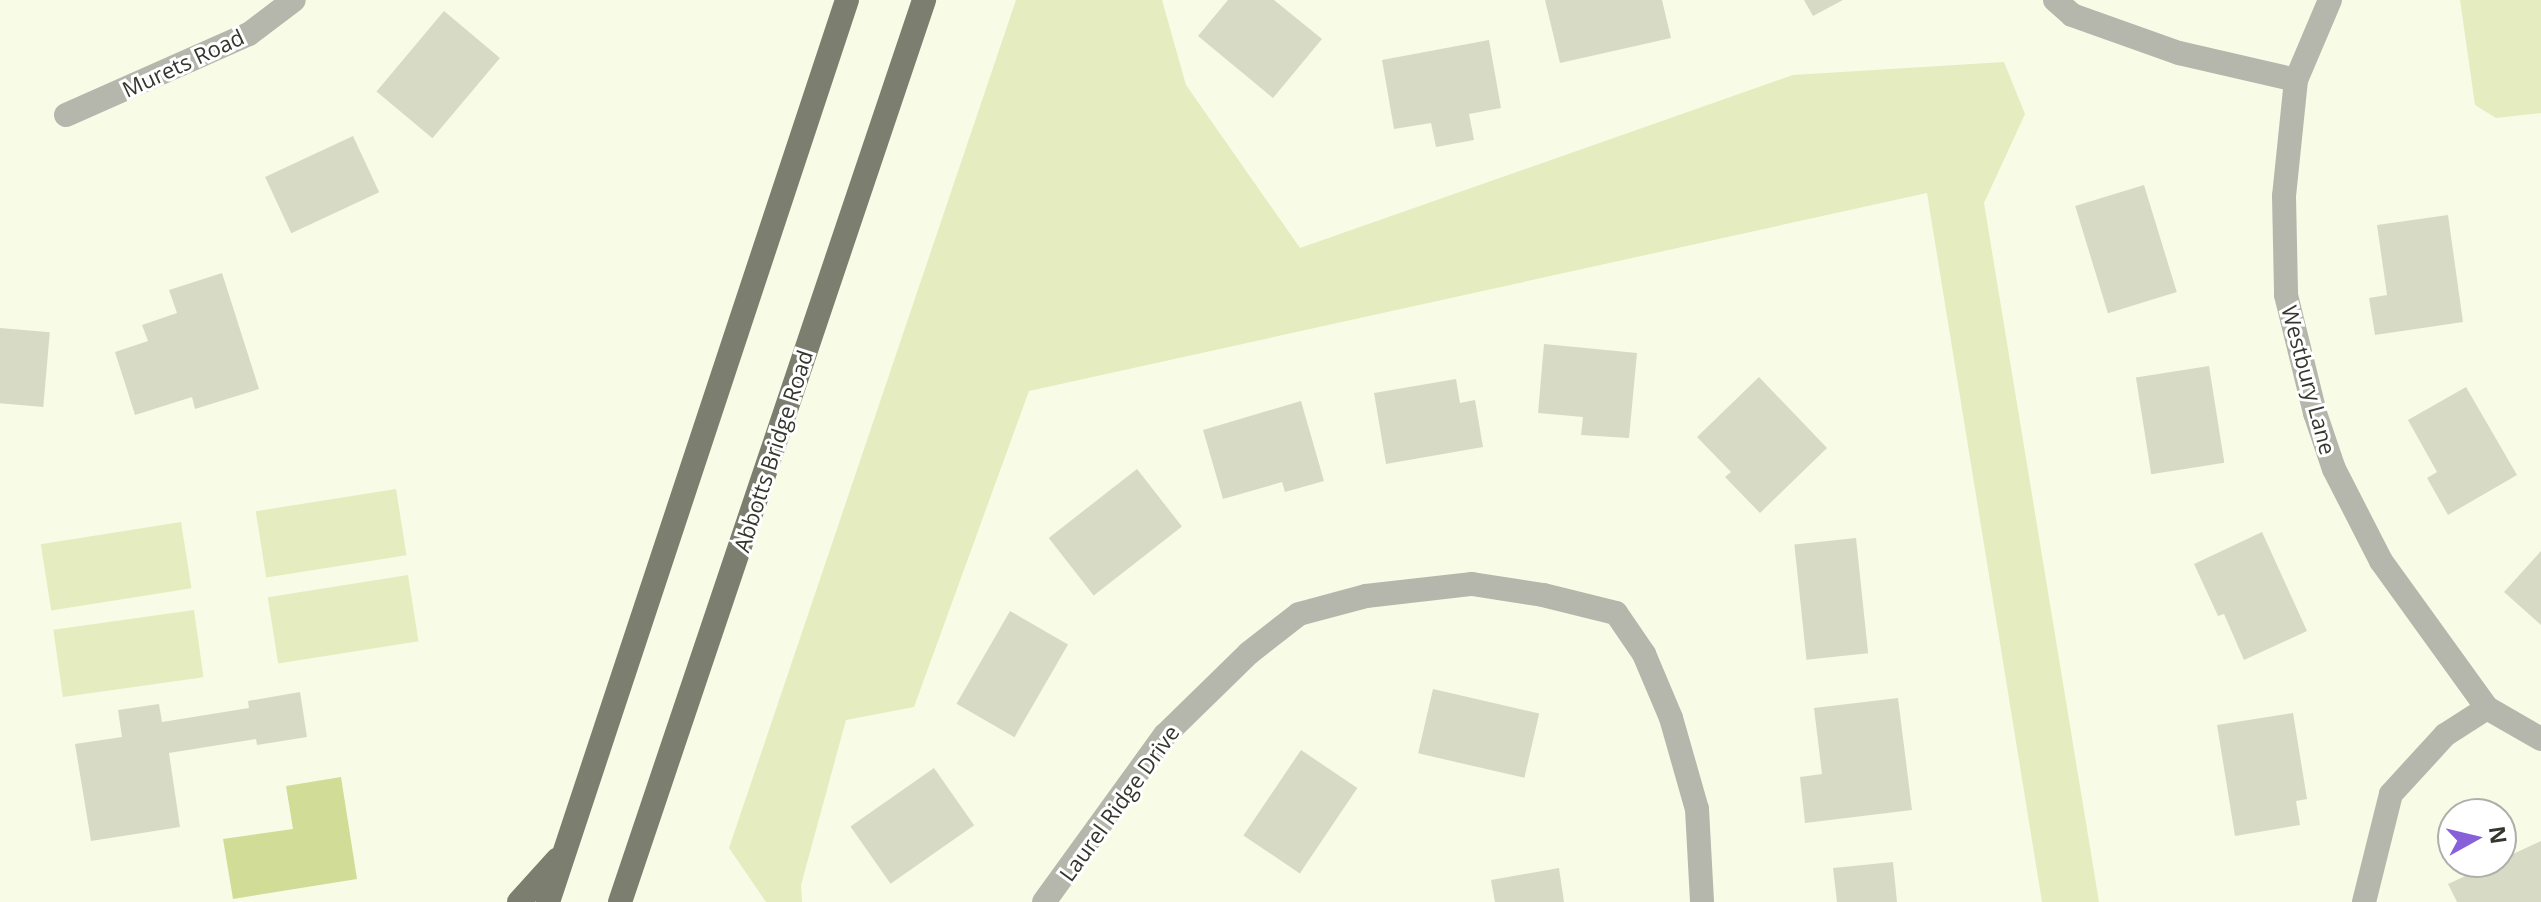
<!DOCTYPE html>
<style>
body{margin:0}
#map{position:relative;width:2541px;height:902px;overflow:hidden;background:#f8fce6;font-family:"Open Sans",sans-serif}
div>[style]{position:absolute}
.green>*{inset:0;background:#e4ecc0;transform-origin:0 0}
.water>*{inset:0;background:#d1dc97}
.building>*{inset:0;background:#d7dbc5;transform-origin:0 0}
.minor>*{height:24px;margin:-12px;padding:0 12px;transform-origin:12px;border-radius:12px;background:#b5b7ad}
.major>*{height:24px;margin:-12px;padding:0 12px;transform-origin:12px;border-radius:12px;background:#7c7f6f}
span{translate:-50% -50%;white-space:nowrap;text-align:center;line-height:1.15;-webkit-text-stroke:6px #fff;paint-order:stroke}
.street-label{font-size:22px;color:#35362e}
.north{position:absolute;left:2437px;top:798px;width:80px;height:80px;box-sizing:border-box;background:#fff;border:2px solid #aeafab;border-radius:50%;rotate:82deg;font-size:22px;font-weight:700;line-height:32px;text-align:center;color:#35362e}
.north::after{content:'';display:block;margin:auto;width:28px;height:36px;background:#8860da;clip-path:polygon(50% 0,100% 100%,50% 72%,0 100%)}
</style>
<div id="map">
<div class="green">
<i style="clip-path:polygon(1016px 0,1162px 0,1186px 85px,1300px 248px,1793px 75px,2004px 62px,2025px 114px,1984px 203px,2099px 902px,2042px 902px,1927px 193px,1029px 391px,914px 707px,846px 720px,801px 885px,802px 902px,766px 902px,729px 848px)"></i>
<i style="clip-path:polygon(2460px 0,2541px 0,2541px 113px,2496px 118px,2475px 105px)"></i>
<i style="left:396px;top:489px;width:67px;height:142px;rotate:81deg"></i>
<i style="left:181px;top:522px;width:67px;height:142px;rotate:81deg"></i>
<i style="left:408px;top:575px;width:67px;height:142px;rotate:81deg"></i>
<i style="left:194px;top:610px;width:68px;height:142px;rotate:82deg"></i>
</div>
<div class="water">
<i style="clip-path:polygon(341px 777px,357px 879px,233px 899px,223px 839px,293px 829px,286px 786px)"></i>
</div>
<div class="building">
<i style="clip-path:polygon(1228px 0,1274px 0,1322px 39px,1273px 98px,1198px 36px)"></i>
<i style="clip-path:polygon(1545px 0,1662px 0,1671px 38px,1560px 63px)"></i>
<i style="clip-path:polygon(1804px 0,1843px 0,1813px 16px)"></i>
<i style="left:444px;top:11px;width:73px;height:105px;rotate:40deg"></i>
<i style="clip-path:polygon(1489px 40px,1501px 108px,1469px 114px,1474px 140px,1436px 147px,1431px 123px,1394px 129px,1382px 60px)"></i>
<i style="left:353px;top:136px;width:62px;height:97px;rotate:65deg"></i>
<i style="left:2144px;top:185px;width:112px;height:72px;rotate:73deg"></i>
<i style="clip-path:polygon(2448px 215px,2463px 322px,2375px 335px,2369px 298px,2387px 295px,2377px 225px)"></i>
<i style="clip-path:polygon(222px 273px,259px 389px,195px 409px,192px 397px,135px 415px,115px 352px,148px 341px,142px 325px,177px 313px,169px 290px)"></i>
<i style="left:0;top:328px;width:50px;height:75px;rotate:5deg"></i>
<i style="clip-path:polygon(1544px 344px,1637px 353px,1629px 438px,1581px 435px,1583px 417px,1538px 413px)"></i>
<i style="left:2209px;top:366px;width:98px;height:74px;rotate:81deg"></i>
<i style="clip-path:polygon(1759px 377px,1827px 448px,1760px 513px,1725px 477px,1731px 472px,1697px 437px)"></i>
<i style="clip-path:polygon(1456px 379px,1460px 403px,1475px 400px,1483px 447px,1386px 464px,1374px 393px)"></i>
<i style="clip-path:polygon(2466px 387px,2517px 475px,2448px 515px,2427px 478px,2437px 472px,2408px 420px)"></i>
<i style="clip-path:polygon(1301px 401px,1324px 481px,1285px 492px,1282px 482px,1223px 499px,1203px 430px)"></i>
<i style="left:1137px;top:469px;width:73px;height:112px;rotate:52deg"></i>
<i style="clip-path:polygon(2262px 532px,2307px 631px,2244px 660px,2224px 614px,2218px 616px,2194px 564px)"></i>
<i style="left:1856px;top:538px;width:116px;height:62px;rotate:84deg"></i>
<i style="clip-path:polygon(2541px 551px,2541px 625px,2504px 592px)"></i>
<i style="left:1010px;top:611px;width:67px;height:107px;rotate:30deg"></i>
<i style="left:1433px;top:689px;width:109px;height:66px;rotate:13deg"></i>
<i style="clip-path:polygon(300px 692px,307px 737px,257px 745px,256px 739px,169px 753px,180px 827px,91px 841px,75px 744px,122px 737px,118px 710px,159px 704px,162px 722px,249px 708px,248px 701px)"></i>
<i style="clip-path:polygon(1898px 698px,1912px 810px,1805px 823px,1800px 777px,1822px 774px,1814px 708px)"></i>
<i style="clip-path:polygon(2293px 713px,2307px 799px,2296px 801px,2300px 825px,2235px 836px,2217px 725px)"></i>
<i style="left:1301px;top:750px;width:68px;height:103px;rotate:34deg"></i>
<i style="left:934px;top:768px;width:70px;height:102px;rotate:55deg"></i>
<i style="clip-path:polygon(2541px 841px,2541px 902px,2457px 902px,2448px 884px)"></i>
<i style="clip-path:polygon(1893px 862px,1897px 902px,1837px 902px,1833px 868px)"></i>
<i style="clip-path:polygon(1559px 868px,1564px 902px,1495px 902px,1491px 880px)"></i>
</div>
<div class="minor">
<i style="left:2055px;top:0;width:23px;rotate:41deg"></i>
<i style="left:2072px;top:15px;width:114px;rotate:19.6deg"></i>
<i style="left:2179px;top:53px;width:120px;rotate:13deg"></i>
<i style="left:2330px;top:0;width:87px;rotate:113deg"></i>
<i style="left:2296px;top:80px;width:117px;rotate:95.9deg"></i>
<i style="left:2284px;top:196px;width:99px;rotate:88.8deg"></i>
<i style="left:2286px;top:295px;width:122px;rotate:76.2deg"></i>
<i style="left:2315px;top:413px;width:59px;rotate:71.3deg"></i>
<i style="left:2334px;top:469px;width:103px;rotate:62.9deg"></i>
<i style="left:2381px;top:561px;width:181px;rotate:54.2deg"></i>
<i style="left:2487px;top:708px;width:62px;rotate:29.9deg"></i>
<i style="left:66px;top:115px;width:200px;rotate:-23.9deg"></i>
<i style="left:249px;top:34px;width:56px;rotate:-37.1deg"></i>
<i style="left:1044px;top:902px;width:206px;rotate:-54.1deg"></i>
<i style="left:1165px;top:735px;width:117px;rotate:-44.3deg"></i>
<i style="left:1249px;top:653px;width:63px;rotate:-38deg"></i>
<i style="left:1299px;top:614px;width:69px;rotate:-15deg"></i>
<i style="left:1366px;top:596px;width:107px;rotate:-6.5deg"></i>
<i style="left:1472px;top:584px;width:72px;rotate:8.8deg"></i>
<i style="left:1543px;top:595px;width:75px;rotate:13.9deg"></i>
<i style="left:1616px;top:613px;width:50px;rotate:55.7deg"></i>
<i style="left:1644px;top:654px;width:69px;rotate:67.1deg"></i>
<i style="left:1671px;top:718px;width:95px;rotate:74.1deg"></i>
<i style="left:1697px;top:809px;width:93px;rotate:86.9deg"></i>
<i style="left:2364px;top:902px;width:111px;rotate:-76deg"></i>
<i style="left:2391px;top:794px;width:80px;rotate:-47.5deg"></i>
<i style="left:2445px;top:735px;width:50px;rotate:-32.7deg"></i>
</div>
<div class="major">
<i style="left:519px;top:902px;width:57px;rotate:-47.9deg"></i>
<i style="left:548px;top:902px;width:950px;rotate:-71.66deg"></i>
<i style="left:620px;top:902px;width:952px;rotate:-71.37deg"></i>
</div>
<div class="street-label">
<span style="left:183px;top:63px;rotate:-25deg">Murets Road</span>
<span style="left:2309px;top:380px;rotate:75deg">Westbury Lane</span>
<span style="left:773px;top:451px;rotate:-72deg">Abbotts Bridge Road</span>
<span style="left:1119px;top:803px;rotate:-54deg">Laurel Ridge Drive</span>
</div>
<div class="north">N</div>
</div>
